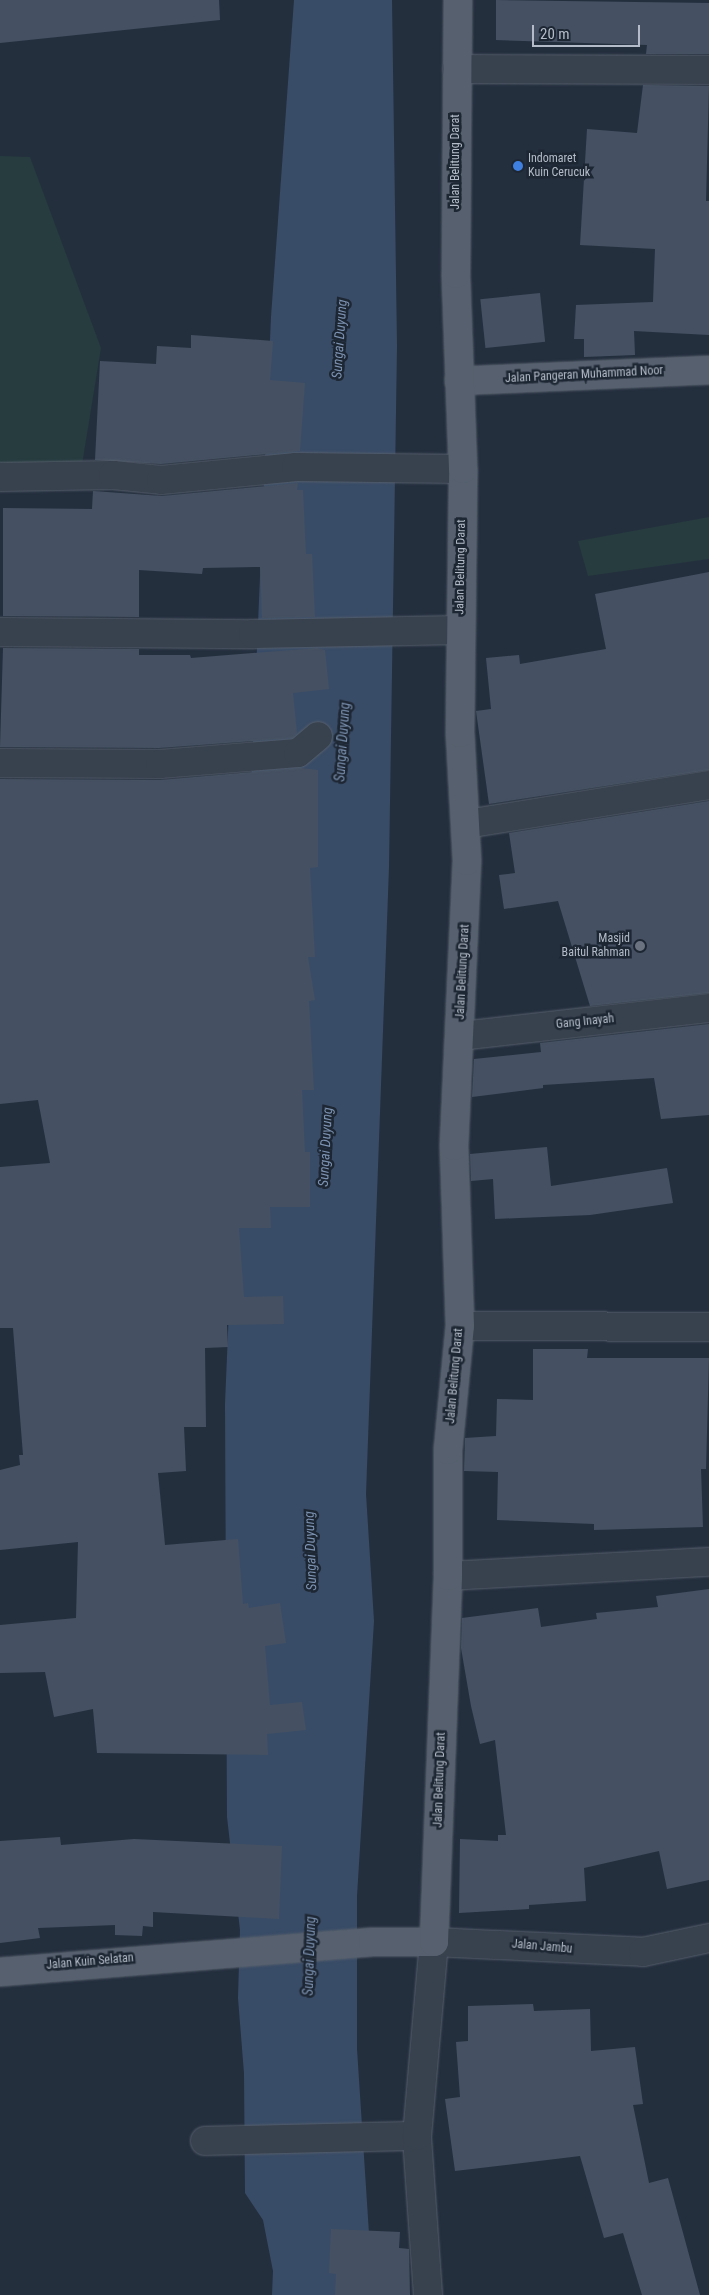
<!DOCTYPE html>
<style>
body{margin:0}
#map{position:relative;width:709px;height:2295px;overflow:hidden;background:#242f3e;font-family:"Roboto Condensed",sans-serif}
div>[style]{position:absolute}
.green>*{inset:0;background:#263c3f}
.water>*{inset:0;background:#394c67}
.building>*{inset:0;background:#455162;transform-origin:0 0}
.roads{filter:drop-shadow(0 0 1px #565f6c) drop-shadow(0 0 1px #565f6c)}
.minor>*{height:28px;margin:-14px;padding:0 14px;transform-origin:14px;border-radius:14px;background:#38414e}
.major>*{height:28px;margin:-14px;padding:0 14px;transform-origin:14px;border-radius:14px;background:#56606e}
.dots>*{width:14px;height:14px;translate:-50% -50%;box-sizing:border-box;border:2px solid #1d2633;border-radius:50%}
span{translate:-50% -50%;white-space:nowrap;text-align:center;line-height:1.15;-webkit-text-stroke:5px #1d2633;paint-order:stroke}
.poi-label{font-size:12px;color:#b4bcc9}
.left{translate:0 -50%;text-align:left}
.right{translate:-100% -50%;text-align:right}
.street-label{font-size:12px;color:#b4bcc9}
.water-label{font-size:14px;color:#7c92b1;font-style:italic}
.scale{position:absolute;left:532px;top:25px;width:108px;height:22px;box-sizing:border-box;border:2px solid #b4bcc9;border-top:0;padding-left:6px;font-size:15px;line-height:18px;white-space:nowrap;color:#b4bcc9;-webkit-text-stroke:4px #1d2633;paint-order:stroke}
</style>
<div id="map">
<div class="green">
<i style="clip-path:polygon(0 156px,30px 157px,101px 348px,80px 477px,0 462px)"></i>
<i style="clip-path:polygon(709px 517px,709px 559px,588px 576px,578px 541px)"></i>
</div>
<div class="water">
<i style="clip-path:polygon(294px 0,392px 0,397px 346px,389px 867px,366px 1494px,374px 1621px,357px 1896px,357px 2049px,373px 2295px,272px 2295px,273px 2271px,263px 2220px,245px 2193px,244px 2073px,238px 1998px,240px 1930px,227px 1817px,225px 1404px,271px 317px)"></i>
</div>
<div class="building">
<i style="clip-path:polygon(0 0,219px 0,220px 20px,0 43px)"></i>
<i style="clip-path:polygon(496px 0,709px 3px,709px 54px,646px 54px,647px 45px,496px 40px)"></i>
<i style="clip-path:polygon(643px 85px,709px 86px,706px 201px,709px 201px,709px 335px,634px 331px,635px 355px,584px 357px,584px 339px,574px 339px,576px 305px,653px 302px,655px 249px,580px 245px,587px 129px,637px 133px)"></i>
<i style="left:540px;top:293px;width:49px;height:60px;rotate:84deg"></i>
<i style="clip-path:polygon(191px 335px,273px 341px,270px 380px,305px 383px,300px 451px,161px 464px,95px 460px,100px 361px,156px 364px,157px 346px,191px 348px)"></i>
<i style="clip-path:polygon(298px 483px,297px 490px,303px 490px,306px 554px,312px 554px,315px 617px,262px 618px,260px 567px,203px 568px,202px 574px,139px 570px,139px 617px,3px 616px,3px 508px,92px 509px,93px 491px,162px 496px)"></i>
<i style="clip-path:polygon(709px 572px,709px 770px,489px 804px,476px 711px,491px 709px,486px 658px,519px 655px,520px 664px,606px 649px,595px 594px)"></i>
<i style="clip-path:polygon(3px 648px,139px 649px,139px 655px,190px 655px,191px 658px,317px 648px,325px 650px,329px 689px,293px 693px,297px 733px,292px 738px,159px 748px,0 747px)"></i>
<i style="clip-path:polygon(301px 768px,318px 770px,318px 867px,310px 868px,315px 957px,308px 957px,315px 1000px,309px 1001px,314px 1090px,302px 1090px,305px 1152px,310px 1152px,310px 1207px,270px 1207px,271px 1228px,239px 1228px,244px 1297px,283px 1296px,284px 1324px,227px 1325px,228px 1347px,205px 1348px,206px 1427px,184px 1427px,186px 1471px,158px 1473px,165px 1545px,238px 1539px,243px 1604px,248px 1603px,249px 1608px,280px 1603px,286px 1643px,265px 1646px,270px 1705px,302px 1702px,306px 1730px,267px 1734px,268px 1755px,97px 1753px,93px 1709px,54px 1717px,45px 1672px,0 1673px,0 1625px,76px 1618px,78px 1542px,0 1550px,0 1470px,20px 1465px,19px 1455px,23px 1455px,13px 1328px,0 1328px,0 1167px,50px 1163px,38px 1100px,0 1104px,0 779px,160px 780px)"></i>
<i style="clip-path:polygon(709px 801px,709px 993px,590px 1006px,558px 901px,504px 909px,499px 875px,515px 873px,509px 833px)"></i>
<i style="clip-path:polygon(709px 1024px,709px 1115px,661px 1119px,654px 1078px,543px 1085px,543px 1088px,472px 1097px,474px 1059px,541px 1052px,540px 1043px)"></i>
<i style="clip-path:polygon(547px 1147px,551px 1186px,667px 1168px,673px 1203px,590px 1215px,495px 1219px,493px 1179px,471px 1181px,470px 1154px)"></i>
<i style="clip-path:polygon(533px 1349px,588px 1349px,587px 1358px,709px 1358px,706px 1469px,701px 1469px,703px 1527px,594px 1530px,594px 1524px,497px 1520px,498px 1472px,464px 1471px,465px 1438px,496px 1436px,497px 1399px,533px 1400px)"></i>
<i style="clip-path:polygon(709px 1589px,709px 1880px,667px 1889px,659px 1851px,584px 1868px,586px 1901px,529px 1905px,529px 1909px,459px 1913px,460px 1839px,498px 1841px,498px 1835px,506px 1835px,495px 1740px,480px 1744px,471px 1706px,461px 1648px,462px 1618px,538px 1608px,541px 1627px,597px 1619px,596px 1613px,658px 1607px,656px 1596px)"></i>
<i style="clip-path:polygon(60px 1837px,61px 1845px,134px 1839px,282px 1846px,279px 1919px,153px 1912px,153px 1927px,143px 1926px,142px 1936px,115px 1935px,115px 1925px,38px 1928px,40px 1938px,0 1943px,0 1841px)"></i>
<i style="clip-path:polygon(533px 2004px,534px 2011px,590px 2009px,591px 2051px,635px 2047px,643px 2104px,633px 2105px,649px 2183px,668px 2178px,700px 2295px,642px 2295px,623px 2233px,604px 2238px,580px 2156px,455px 2171px,445px 2099px,460px 2097px,456px 2042px,468px 2041px,468px 2006px)"></i>
<i style="clip-path:polygon(331px 2229px,400px 2232px,399px 2248px,409px 2249px,410px 2295px,335px 2295px,336px 2274px,329px 2273px)"></i>
</div>
<div class="roads">
<div class="minor">
<i style="left:457px;top:69px;width:252px;rotate:0.2deg"></i>
<i style="left:0;top:477px;width:113px;rotate:-1deg"></i>
<i style="left:113px;top:475px;width:48px;rotate:5.9deg"></i>
<i style="left:161px;top:480px;width:136px;rotate:-5.5deg"></i>
<i style="left:296px;top:467px;width:167px;rotate:0.7deg"></i>
<i style="left:0;top:632px;width:253px;rotate:0.5deg"></i>
<i style="left:253px;top:634px;width:207px;rotate:-1.1deg"></i>
<i style="left:0;top:763px;width:160px;rotate:0.4deg"></i>
<i style="left:160px;top:764px;width:138px;rotate:-4.6deg"></i>
<i style="left:298px;top:753px;width:26px;rotate:-40deg"></i>
<i style="left:466px;top:824px;width:246px;rotate:-9.1deg"></i>
<i style="left:460px;top:1036px;width:251px;rotate:-6.4deg"></i>
<i style="left:460px;top:1326px;width:249px;rotate:0.2deg"></i>
<i style="left:448px;top:1576px;width:261px;rotate:-3.1deg"></i>
<i style="left:205px;top:2141px;width:212px;rotate:-1.4deg"></i>
<i style="left:428px;top:2295px;width:159px;rotate:-94deg"></i>
<i style="left:417px;top:2136px;width:195px;rotate:-85deg"></i>
<i style="left:434px;top:1942px;width:209px;rotate:2.7deg"></i>
<i style="left:643px;top:1952px;width:67px;rotate:-12deg"></i>
</div>
<div class="major">
<i style="left:459px;top:381px;width:250px;rotate:-2.5deg"></i>
<i style="left:0;top:1972px;width:374px;rotate:-4.6deg"></i>
<i style="left:373px;top:1942px;width:61px"></i>
<i style="left:434px;top:1942px;width:366px;rotate:-87.8deg"></i>
<i style="left:448px;top:1576px;width:126px;rotate:-90deg"></i>
<i style="left:448px;top:1450px;width:125px;rotate:-84.5deg"></i>
<i style="left:460px;top:1326px;width:180px;rotate:-91.9deg"></i>
<i style="left:454px;top:1146px;width:285px;rotate:-87.4deg"></i>
<i style="left:467px;top:861px;width:128px;rotate:-93.1deg"></i>
<i style="left:460px;top:733px;width:264px;rotate:-89.3deg"></i>
<i style="left:463px;top:469px;width:195px;rotate:-92.1deg"></i>
<i style="left:456px;top:274px;width:274px;rotate:-89.6deg"></i>
</div>
</div>
<div class="dots">
<i style="left:518px;top:166px;background:#3f7fe0"></i>
<i style="left:640px;top:946px;background:#6b7280"></i>
</div>
<div class="poi-label">
<span class="left" style="left:528px;top:166px">Indomaret<br>Kuin Cerucuk</span>
<span class="right" style="left:630px;top:946px">Masjid<br>Baitul Rahman</span>
</div>
<div class="street-label">
<span style="left:456px;top:162px;rotate:-90deg">Jalan Belitung Darat</span>
<span style="left:584px;top:375px;rotate:-3deg">Jalan Pangeran Muhammad Noor</span>
<span style="left:461px;top:567px;rotate:-89deg">Jalan Belitung Darat</span>
<span style="left:463px;top:972px;rotate:-87deg">Jalan Belitung Darat</span>
<span style="left:585px;top:1022px;rotate:-6deg">Gang Inayah</span>
<span style="left:455px;top:1376px;rotate:-85deg">Jalan Belitung Darat</span>
<span style="left:440px;top:1780px;rotate:-88deg">Jalan Belitung Darat</span>
<span style="left:542px;top:1947px;rotate:5deg">Jalan Jambu</span>
<span style="left:90px;top:1962px;rotate:-5deg">Jalan Kuin Selatan</span>
</div>
<div class="water-label">
<span style="left:339px;top:339px;rotate:-86deg">Sungai Duyung</span>
<span style="left:342px;top:742px;rotate:-86deg">Sungai Duyung</span>
<span style="left:325px;top:1147px;rotate:-87deg">Sungai Duyung</span>
<span style="left:310px;top:1551px;rotate:-92deg">Sungai Duyung</span>
<span style="left:309px;top:1956px;rotate:-88deg">Sungai Duyung</span>
</div>
<div class="scale">20 m</div>
</div>
